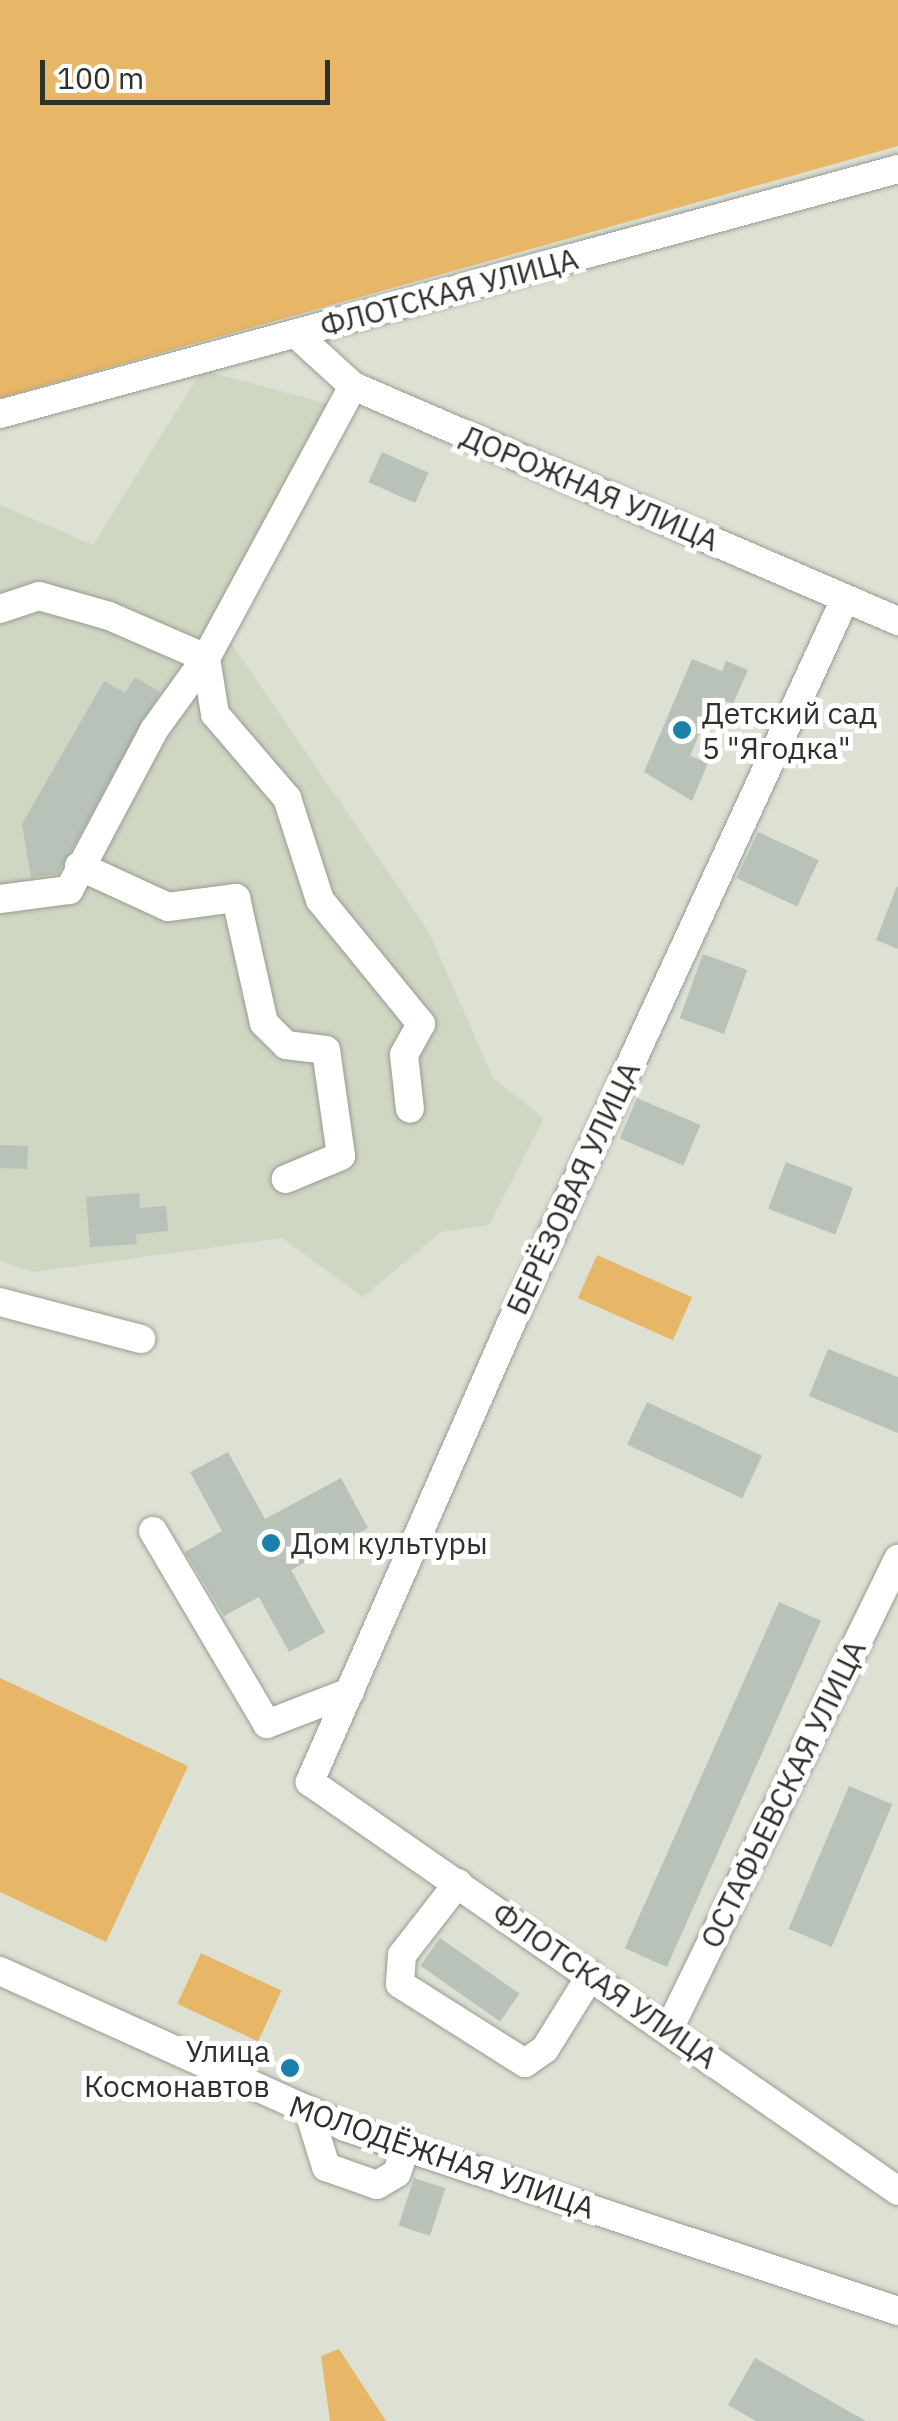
<!DOCTYPE html>
<meta charset="utf-8">
<style>
body{margin:0}
#map{position:relative;width:898px;height:2421px;overflow:hidden;background:#dce1d4;font-family:"IBM Plex Sans",sans-serif}
div>[style]{position:absolute}
.built>*{inset:0;background:#cfd6c2}
.green>*{inset:0;background:#e8b667;transform-origin:0 0}
.building>*{inset:0;background:#b8c2b8;transform-origin:0 0}
.roads{filter:drop-shadow(0 0 2px #989c90) drop-shadow(0 0 2px #989c90)}
.minor>*{height:28px;margin:-14px;padding:0 14px;transform-origin:14px;border-radius:14px;background:#fff}
.dots>*{width:28px;height:28px;translate:-50% -50%;box-sizing:border-box;border:5px solid #fff;border-radius:50%}
span{translate:-50% -50%;white-space:nowrap;text-align:center;line-height:1.15;-webkit-text-stroke:10px #fff;paint-order:stroke}
.street-label{font-size:30px;color:#2e302b}
.poi-label{font-size:30px;color:#2e302b}
.left{translate:0 -50%;text-align:left}
.right{translate:-100% -50%;text-align:right}
.scale{position:absolute;left:40px;top:60px;width:290px;height:45px;box-sizing:border-box;border:5px solid #2e302b;border-top:0;padding-left:12px;font-size:30px;line-height:35px;white-space:nowrap;color:#2e302b;-webkit-text-stroke:8px #fff;paint-order:stroke}
</style>
<div id="map">
<div class="built">
<i style="clip-path:polygon(202px 370px,350px 410px,227px 637px,429px 932px,493px 1078px,544px 1118px,489px 1225px,441px 1232px,363px 1297px,282px 1238px,34px 1272px,0 1261px,0 505px,93px 545px)"></i>
</div>
<div class="green">
<i style="clip-path:polygon(0 0,898px 0,898px 146px,0 398px)"></i>
<i style="left:597px;top:1255px;width:104px;height:47px;rotate:24deg"></i>
<i style="clip-path:polygon(0 1678px,188px 1766px,106px 1942px,0 1892px)"></i>
<i style="left:201px;top:1953px;width:89px;height:56px;rotate:25deg"></i>
<i style="clip-path:polygon(339px 2349px,386px 2421px,330px 2421px,321px 2356px)"></i>
</div>
<div class="building">
<i style="left:382px;top:452px;width:51px;height:33px;rotate:24deg"></i>
<i style="clip-path:polygon(692px 659px,722px 671px,726px 661px,748px 670px,733px 704px,715px 697px,690px 756px,708px 763px,692px 801px,644px 772px)"></i>
<i style="clip-path:polygon(135px 677px,160px 692px,58px 874px,31px 877px,22px 824px,104px 681px,125px 693px)"></i>
<i style="left:758px;top:832px;width:67px;height:51px;rotate:25deg"></i>
<i style="clip-path:polygon(897px 886px,898px 887px,898px 949px,876px 940px)"></i>
<i style="left:703px;top:954px;width:47px;height:68px;rotate:20deg"></i>
<i style="left:637px;top:1098px;width:69px;height:44px;rotate:23deg"></i>
<i style="left:0;top:1145px;width:28px;height:23px;rotate:2deg"></i>
<i style="left:786px;top:1162px;width:72px;height:50px;rotate:21deg"></i>
<i style="clip-path:polygon(139px 1193px,140px 1208px,166px 1206px,168px 1231px,136px 1234px,137px 1244px,90px 1247px,86px 1197px)"></i>
<i style="clip-path:polygon(828px 1349px,898px 1377px,898px 1433px,809px 1396px)"></i>
<i style="left:647px;top:1402px;width:127px;height:47px;rotate:25deg"></i>
<i style="clip-path:polygon(228px 1452px,265px 1519px,341px 1478px,368px 1528px,291px 1570px,325px 1632px,289px 1652px,259px 1597px,224px 1616px,185px 1552px,222px 1531px,190px 1472px)"></i>
<i style="left:779px;top:1602px;width:46px;height:379px;rotate:24deg"></i>
<i style="left:849px;top:1786px;width:47px;height:155px;rotate:23deg"></i>
<i style="left:440px;top:1938px;width:97px;height:34px;rotate:35deg"></i>
<i style="left:414px;top:2178px;width:33px;height:50px;rotate:18deg"></i>
<i style="clip-path:polygon(755px 2358px,866px 2421px,756px 2421px,728px 2405px)"></i>
</div>
<div class="roads">
<div class="minor">
<i style="left:296px;top:334px;width:77px;rotate:42.4deg"></i>
<i style="left:353px;top:386px;width:594px;rotate:23.33deg"></i>
<i style="left:0;top:414px;width:931px;rotate:-15.26deg"></i>
<i style="left:845px;top:599px;width:803px;rotate:114.75deg"></i>
<i style="left:509px;top:1328px;width:496px;rotate:113.7deg"></i>
<i style="left:310px;top:1782px;width:716px;rotate:34.82deg"></i>
<i style="left:0;top:609px;width:41px;rotate:-18.4deg"></i>
<i style="left:39px;top:596px;width:73px;rotate:15.9deg"></i>
<i style="left:109px;top:616px;width:106px;rotate:23.4deg"></i>
<i style="left:206px;top:658px;width:309px;rotate:-61.6deg"></i>
<i style="left:206px;top:658px;width:57px;rotate:80.9deg"></i>
<i style="left:215px;top:714px;width:111px;rotate:49.4deg"></i>
<i style="left:287px;top:798px;width:107px;rotate:72.1deg"></i>
<i style="left:320px;top:900px;width:160px;rotate:50.8deg"></i>
<i style="left:421px;top:1024px;width:35px;rotate:119deg"></i>
<i style="left:404px;top:1055px;width:54px;rotate:83.7deg"></i>
<i style="left:79px;top:866px;width:98px;rotate:24.7deg"></i>
<i style="left:168px;top:907px;width:69px;rotate:-7.5deg"></i>
<i style="left:236px;top:898px;width:128px;rotate:77.4deg"></i>
<i style="left:264px;top:1023px;width:31px;rotate:45deg"></i>
<i style="left:286px;top:1045px;width:40px;rotate:7.1deg"></i>
<i style="left:326px;top:1050px;width:107px;rotate:81.9deg"></i>
<i style="left:341px;top:1156px;width:60px;rotate:157.3deg"></i>
<i style="left:0;top:899px;width:70px;rotate:-7.4deg"></i>
<i style="left:69px;top:890px;width:181px;rotate:-62deg"></i>
<i style="left:154px;top:730px;width:89px;rotate:-54.2deg"></i>
<i style="left:0;top:1302px;width:146px;rotate:14.7deg"></i>
<i style="left:153px;top:1531px;width:224px;rotate:59.4deg"></i>
<i style="left:267px;top:1724px;width:89px;rotate:-21.1deg"></i>
<i style="left:458px;top:1883px;width:91px;rotate:127.9deg"></i>
<i style="left:402px;top:1955px;width:29px;rotate:94deg"></i>
<i style="left:400px;top:1984px;width:148px;rotate:32.3deg"></i>
<i style="left:525px;top:2063px;width:24px;rotate:-35deg"></i>
<i style="left:545px;top:2049px;width:87px;rotate:-58.1deg"></i>
<i style="left:0;top:1971px;width:379px;rotate:24.3deg"></i>
<i style="left:345px;top:2127px;width:583px;rotate:18.4deg"></i>
<i style="left:669px;top:2029px;width:523px;rotate:-64.02deg"></i>
<i style="left:309px;top:2112px;width:58px;rotate:72.8deg"></i>
<i style="left:326px;top:2167px;width:54px;rotate:19.4deg"></i>
<i style="left:377px;top:2185px;width:23px;rotate:-31deg"></i>
<i style="left:397px;top:2173px;width:26px;rotate:-72deg"></i>
</div>
</div>
<div class="dots">
<i style="left:682px;top:730px;background:#1981aa"></i>
<i style="left:271px;top:1543px;background:#1981aa"></i>
<i style="left:290px;top:2068px;background:#1981aa"></i>
</div>
<div class="street-label">
<span style="left:449px;top:292px;rotate:-15deg">ФЛОТСКАЯ УЛИЦА</span>
<span style="left:590px;top:488px;rotate:23deg">ДОРОЖНАЯ УЛИЦА</span>
<span style="left:573px;top:1188px;rotate:-65deg">БЕРЁЗОВАЯ УЛИЦА</span>
<span style="left:783px;top:1794px;rotate:-64deg">ОСТАФЬЕВСКАЯ УЛИЦА</span>
<span style="left:605px;top:1985px;rotate:35deg">ФЛОТСКАЯ УЛИЦА</span>
<span style="left:442px;top:2157px;rotate:19deg">МОЛОДЁЖНАЯ УЛИЦА</span>
</div>
<div class="poi-label">
<span class="left" style="left:702px;top:730px">Детский сад<br>5 "Ягодка"</span>
<span class="left" style="left:291px;top:1543px">Дом культуры</span>
<span class="right" style="left:270px;top:2068px">Улица<br>Космонавтов</span>
</div>
<div class="scale">100 m</div>
</div>
